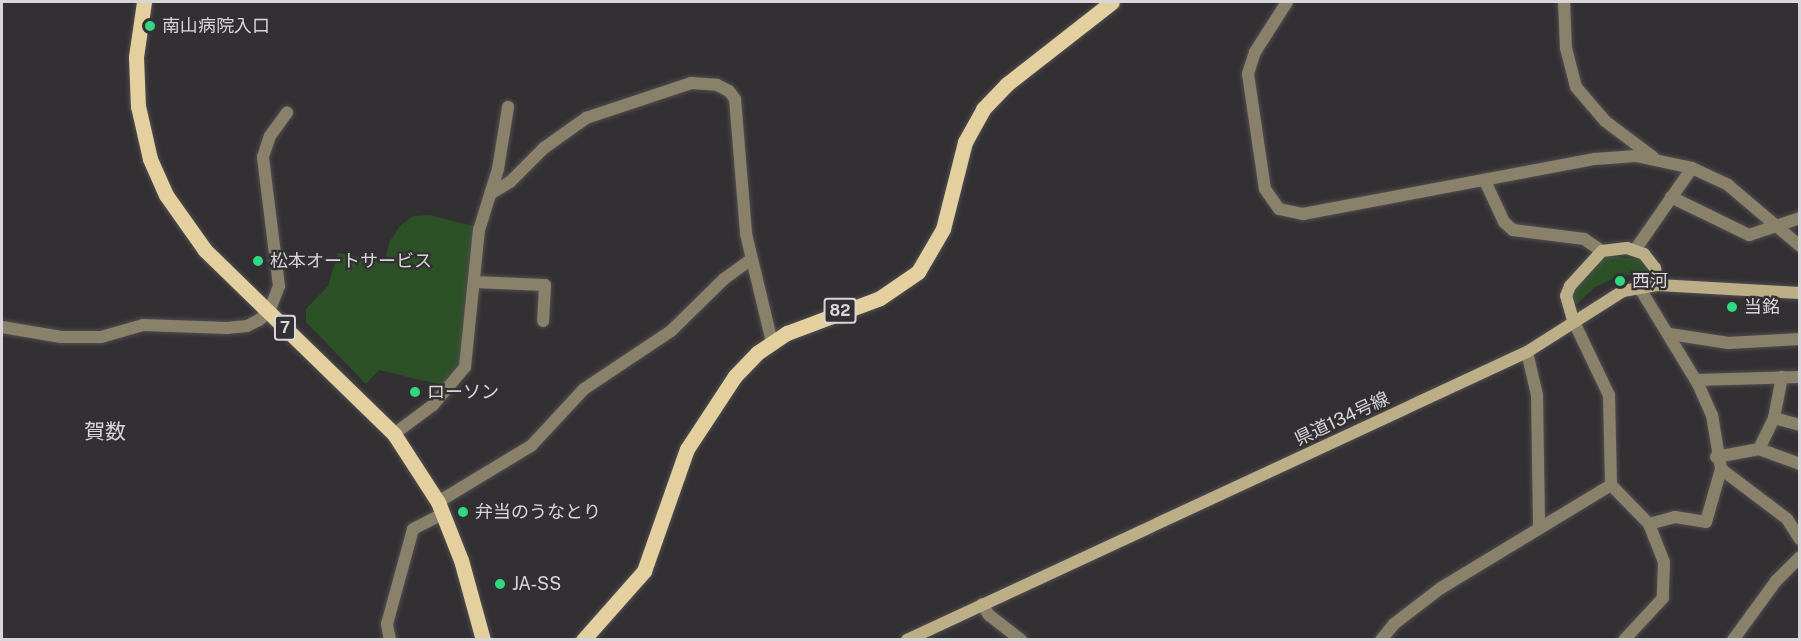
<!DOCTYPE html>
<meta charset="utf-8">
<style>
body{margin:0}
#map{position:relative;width:1801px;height:641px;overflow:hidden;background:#333033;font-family:"Public Sans","Noto Sans JP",sans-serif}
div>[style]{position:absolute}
.green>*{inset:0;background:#2d5127}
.roads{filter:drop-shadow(0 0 2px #514e51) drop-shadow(0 0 2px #514e51)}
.street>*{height:12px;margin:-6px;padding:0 6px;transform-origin:6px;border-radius:6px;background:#898169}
.secondary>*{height:12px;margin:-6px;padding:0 6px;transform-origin:6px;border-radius:6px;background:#bcae87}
.primary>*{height:15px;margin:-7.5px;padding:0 7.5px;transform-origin:7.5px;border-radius:7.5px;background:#e3d09e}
.dots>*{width:16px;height:16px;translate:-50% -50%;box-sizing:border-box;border:3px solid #333033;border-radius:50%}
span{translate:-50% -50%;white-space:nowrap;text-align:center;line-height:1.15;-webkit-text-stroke:4.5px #333033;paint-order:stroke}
.shield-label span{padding:2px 4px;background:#333033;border:2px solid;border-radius:4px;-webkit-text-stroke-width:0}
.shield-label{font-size:16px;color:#d8d6d8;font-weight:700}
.poi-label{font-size:18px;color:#d8d6d8}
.left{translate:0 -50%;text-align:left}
.street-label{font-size:18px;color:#d8d6d8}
.quarter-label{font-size:21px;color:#d8d6d8}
.frame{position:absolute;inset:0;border:3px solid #d8d6d8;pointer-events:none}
</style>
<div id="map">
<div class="green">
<i style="clip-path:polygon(429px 215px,473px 226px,460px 362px,442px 385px,379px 370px,366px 384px,306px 322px,306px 309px,328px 286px,338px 253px,384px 262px,390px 241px,401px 225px,413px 216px)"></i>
<i style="clip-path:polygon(1608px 256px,1638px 259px,1647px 266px,1649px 276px,1621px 275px,1595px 287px,1577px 304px,1574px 302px,1573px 294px,1588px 271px)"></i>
</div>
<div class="roads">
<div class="street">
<i style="left:1287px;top:2px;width:59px;rotate:122.6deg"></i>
<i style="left:1255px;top:52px;width:23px;rotate:108deg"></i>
<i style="left:1248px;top:74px;width:116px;rotate:81.6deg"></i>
<i style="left:1265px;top:189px;width:24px;rotate:55deg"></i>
<i style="left:1279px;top:209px;width:25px;rotate:12deg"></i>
<i style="left:1303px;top:214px;width:297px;rotate:-10.7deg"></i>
<i style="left:1595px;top:159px;width:41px;rotate:-4.2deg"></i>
<i style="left:1636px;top:156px;width:57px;rotate:12.1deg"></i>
<i style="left:1692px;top:168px;width:40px;rotate:25deg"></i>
<i style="left:1728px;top:185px;width:94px;rotate:40.3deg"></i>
<i style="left:1564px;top:2px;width:46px;rotate:87.5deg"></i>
<i style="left:1566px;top:48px;width:40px;rotate:75.6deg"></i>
<i style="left:1576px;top:87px;width:45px;rotate:49.5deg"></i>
<i style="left:1605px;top:121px;width:60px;rotate:36.9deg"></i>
<i style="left:1485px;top:181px;width:45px;rotate:65.1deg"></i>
<i style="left:1504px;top:222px;width:12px;rotate:42deg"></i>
<i style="left:1513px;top:230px;width:72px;rotate:7.2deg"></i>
<i style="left:1584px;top:239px;width:22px;rotate:34deg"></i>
<i style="left:490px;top:194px;width:23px;rotate:-31deg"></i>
<i style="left:510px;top:182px;width:48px;rotate:-45deg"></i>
<i style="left:544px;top:148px;width:52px;rotate:-35.5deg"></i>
<i style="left:586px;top:118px;width:111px;rotate:-18.4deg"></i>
<i style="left:691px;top:83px;width:26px;rotate:4deg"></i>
<i style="left:717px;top:85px;width:13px;rotate:27deg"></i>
<i style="left:729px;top:91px;width:10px;rotate:53deg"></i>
<i style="left:735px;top:99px;width:135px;rotate:85.3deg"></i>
<i style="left:746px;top:234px;width:111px;rotate:76.5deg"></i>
<i style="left:1671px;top:197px;width:87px;rotate:26deg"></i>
<i style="left:1749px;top:235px;width:54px;rotate:-18.4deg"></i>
<i style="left:1635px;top:250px;width:100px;rotate:-55.2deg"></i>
<i style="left:475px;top:282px;width:70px;rotate:2.5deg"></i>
<i style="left:545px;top:285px;width:36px;rotate:93deg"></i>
<i style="left:1639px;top:287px;width:114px;rotate:58.7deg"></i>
<i style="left:1698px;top:384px;width:34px;rotate:66deg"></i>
<i style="left:1712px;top:415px;width:55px;rotate:80.5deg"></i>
<i style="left:1721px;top:469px;width:83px;rotate:37.1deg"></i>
<i style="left:1787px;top:519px;width:24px;rotate:57deg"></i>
<i style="left:1573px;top:320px;width:83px;rotate:64.4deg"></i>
<i style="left:1609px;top:395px;width:90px;rotate:88.7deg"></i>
<i style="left:1611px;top:485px;width:54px;rotate:45.7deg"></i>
<i style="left:1649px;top:524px;width:41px;rotate:68.5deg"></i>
<i style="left:1664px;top:562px;width:36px;rotate:92deg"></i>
<i style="left:1663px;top:598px;width:57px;rotate:132.9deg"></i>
<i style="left:2px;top:327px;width:60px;rotate:9.6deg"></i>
<i style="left:61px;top:337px;width:40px"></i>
<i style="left:101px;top:337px;width:44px;rotate:-15.9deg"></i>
<i style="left:143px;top:325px;width:84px;rotate:2deg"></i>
<i style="left:227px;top:328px;width:20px;rotate:-6deg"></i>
<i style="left:247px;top:326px;width:13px;rotate:-27deg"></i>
<i style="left:259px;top:320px;width:13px;rotate:-39deg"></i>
<i style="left:269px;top:312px;width:28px;rotate:-69deg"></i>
<i style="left:279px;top:286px;width:130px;rotate:-97.1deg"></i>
<i style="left:263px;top:157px;width:22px;rotate:-72deg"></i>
<i style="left:270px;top:136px;width:29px;rotate:-54deg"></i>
<i style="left:1670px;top:334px;width:59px;rotate:8.8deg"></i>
<i style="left:1728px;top:343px;width:72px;rotate:-3.2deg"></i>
<i style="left:1527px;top:352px;width:44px;rotate:76.9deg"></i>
<i style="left:1537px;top:395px;width:133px;rotate:89.1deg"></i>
<i style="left:1696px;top:380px;width:104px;rotate:-1.7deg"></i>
<i style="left:1774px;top:418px;width:27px;rotate:15deg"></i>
<i style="left:394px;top:434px;width:49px;rotate:-36.6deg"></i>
<i style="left:433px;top:405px;width:50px;rotate:-49.9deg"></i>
<i style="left:465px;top:367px;width:138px;rotate:-84.2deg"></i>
<i style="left:479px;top:230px;width:64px;rotate:-72.7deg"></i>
<i style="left:498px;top:169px;width:63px;rotate:-80.8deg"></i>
<i style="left:1759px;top:449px;width:34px;rotate:-64deg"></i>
<i style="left:1774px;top:418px;width:42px;rotate:-79deg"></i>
<i style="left:1716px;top:457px;width:44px;rotate:-10.5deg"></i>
<i style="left:1759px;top:449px;width:44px;rotate:20.1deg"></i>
<i style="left:438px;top:502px;width:109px;rotate:-31.1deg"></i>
<i style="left:531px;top:446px;width:78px;rotate:-47.1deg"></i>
<i style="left:584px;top:389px;width:105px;rotate:-33.7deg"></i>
<i style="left:671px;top:331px;width:74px;rotate:-44.5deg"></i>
<i style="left:724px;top:279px;width:34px;rotate:-36deg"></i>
<i style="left:1649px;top:524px;width:27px;rotate:-15deg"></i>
<i style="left:1675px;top:517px;width:31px;rotate:9deg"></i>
<i style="left:1706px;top:522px;width:55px;rotate:-74.2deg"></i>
<i style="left:982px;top:604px;width:13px;rotate:58deg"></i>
<i style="left:989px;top:615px;width:41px;rotate:38deg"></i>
<i style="left:390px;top:640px;width:16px;rotate:-101deg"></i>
<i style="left:387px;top:624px;width:98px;rotate:-74.7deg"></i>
<i style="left:413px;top:529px;width:34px;rotate:-27deg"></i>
<i style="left:1381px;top:640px;width:21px;rotate:-51deg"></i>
<i style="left:1394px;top:624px;width:59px;rotate:-37.5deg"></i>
<i style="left:1441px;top:588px;width:199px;rotate:-31.2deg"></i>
<i style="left:1733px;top:640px;width:73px;rotate:-53.9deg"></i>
<i style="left:1776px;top:581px;width:34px;rotate:-45deg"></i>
</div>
<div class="secondary">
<i style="left:1573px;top:320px;width:25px;rotate:-106deg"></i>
<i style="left:1566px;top:296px;width:11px;rotate:-68deg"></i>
<i style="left:1570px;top:286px;width:47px;rotate:-47.6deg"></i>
<i style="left:1602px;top:251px;width:25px;rotate:-7deg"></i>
<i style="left:1627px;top:248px;width:18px;rotate:19deg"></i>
<i style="left:1644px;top:254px;width:18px;rotate:52deg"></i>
<i style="left:1655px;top:268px;width:17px;rotate:80deg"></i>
<i style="left:907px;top:640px;width:684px;rotate:-24.92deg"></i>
<i style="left:1527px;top:352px;width:114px;rotate:-32.4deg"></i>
<i style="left:1623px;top:291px;width:36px;rotate:-10deg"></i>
<i style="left:1658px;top:285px;width:142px;rotate:3.2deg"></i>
</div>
<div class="primary">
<i style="left:144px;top:2px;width:56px;rotate:98.3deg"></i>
<i style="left:136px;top:57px;width:49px;rotate:87.7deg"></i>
<i style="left:138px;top:106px;width:54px;rotate:77.2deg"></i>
<i style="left:150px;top:159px;width:39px;rotate:66deg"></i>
<i style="left:166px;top:195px;width:67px;rotate:54.7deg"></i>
<i style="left:205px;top:250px;width:264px;rotate:44.2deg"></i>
<i style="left:394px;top:434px;width:81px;rotate:57.1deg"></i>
<i style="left:438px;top:502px;width:62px;rotate:68.4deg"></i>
<i style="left:461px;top:560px;width:83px;rotate:74.6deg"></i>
<i style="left:583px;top:640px;width:92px;rotate:-48.5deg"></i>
<i style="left:644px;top:571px;width:129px;rotate:-70.6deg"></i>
<i style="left:687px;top:449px;width:87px;rotate:-56.7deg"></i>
<i style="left:735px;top:376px;width:32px;rotate:-46deg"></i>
<i style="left:757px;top:353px;width:36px;rotate:-34deg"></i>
<i style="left:787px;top:333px;width:99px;rotate:-20.6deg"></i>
<i style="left:880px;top:298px;width:46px;rotate:-34.4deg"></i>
<i style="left:918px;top:272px;width:50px;rotate:-59.8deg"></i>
<i style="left:943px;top:229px;width:90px;rotate:-75.8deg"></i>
<i style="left:965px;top:142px;width:38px;rotate:-61deg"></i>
<i style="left:983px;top:109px;width:35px;rotate:-46deg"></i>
<i style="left:1007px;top:84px;width:133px;rotate:-38deg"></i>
</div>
</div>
<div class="dots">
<i style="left:150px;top:26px;background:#30d882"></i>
<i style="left:258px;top:261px;background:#30d882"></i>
<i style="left:1620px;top:281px;background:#30d882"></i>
<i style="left:1732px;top:307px;background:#30d882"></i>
<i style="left:415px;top:392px;background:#30d882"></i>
<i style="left:463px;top:512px;background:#30d882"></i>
<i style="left:500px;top:584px;background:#30d882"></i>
</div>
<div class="shield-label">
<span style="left:840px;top:311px">82</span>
<span style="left:285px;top:328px">7</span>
</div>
<div class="poi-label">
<span class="left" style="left:162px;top:26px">南山病院入口</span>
<span class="left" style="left:270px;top:261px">松本オートサービス</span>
<span class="left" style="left:1632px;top:281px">西河</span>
<span class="left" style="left:1744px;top:307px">当銘</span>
<span class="left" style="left:427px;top:392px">ローソン</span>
<span class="left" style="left:475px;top:512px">弁当のうなとり</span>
<span class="left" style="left:512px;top:584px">JA-SS</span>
</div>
<div class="street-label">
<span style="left:1342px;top:419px;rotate:-25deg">県道134号線</span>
</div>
<div class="quarter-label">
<span style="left:105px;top:432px">賀数</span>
</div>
<div class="frame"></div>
</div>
